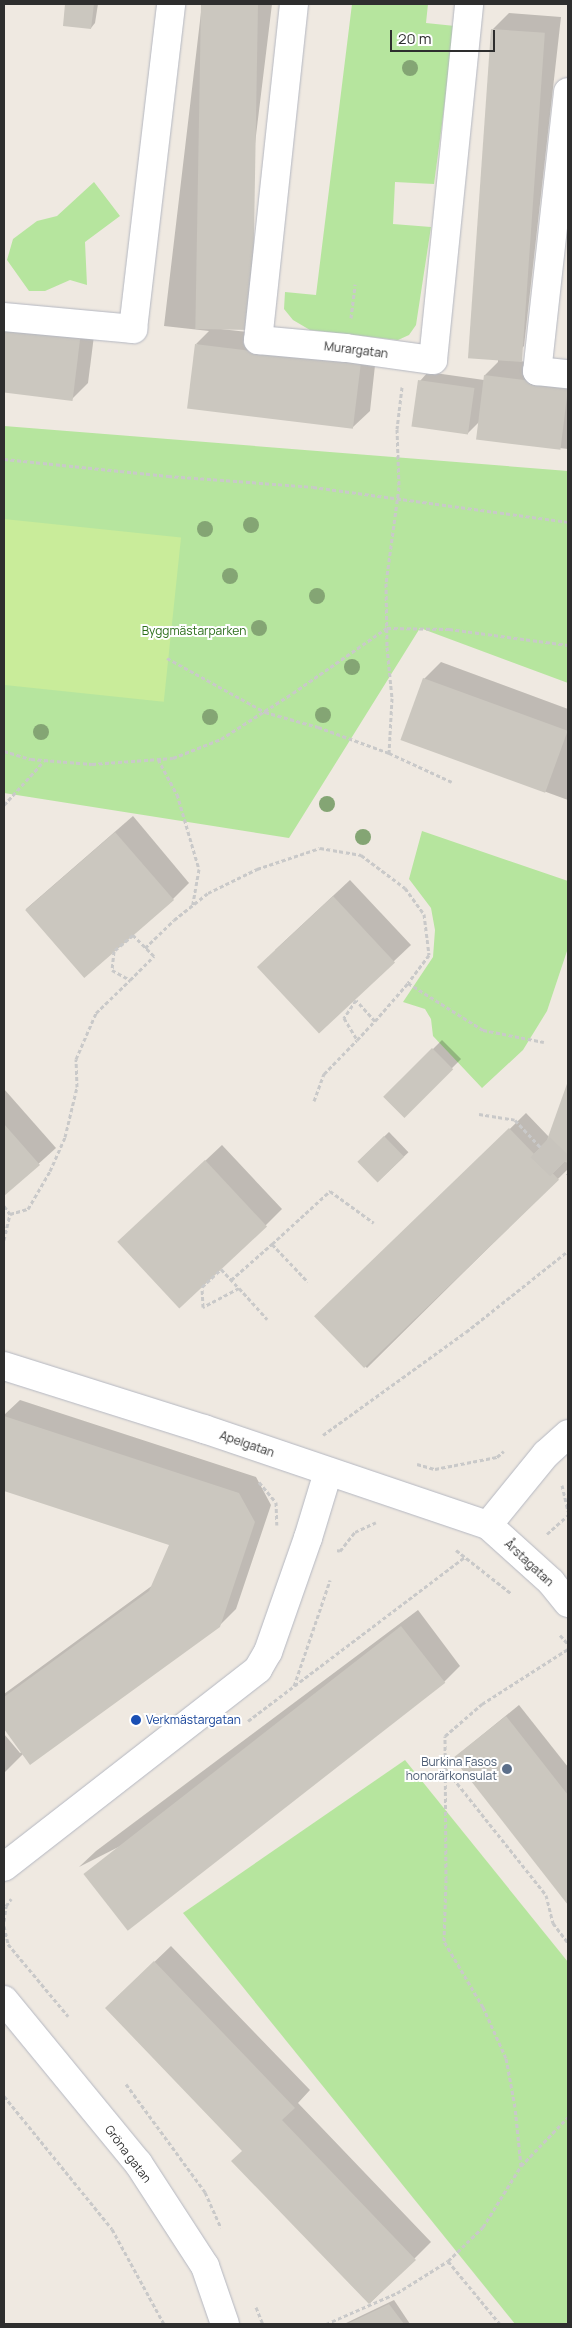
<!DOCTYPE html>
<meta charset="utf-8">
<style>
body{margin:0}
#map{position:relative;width:572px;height:2328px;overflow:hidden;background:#efe9e1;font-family:Manrope,sans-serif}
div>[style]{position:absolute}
.green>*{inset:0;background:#b6e59e}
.pitch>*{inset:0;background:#c9ec9a;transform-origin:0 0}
.shadow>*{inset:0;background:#0003;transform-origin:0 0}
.building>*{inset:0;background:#cbc7bf;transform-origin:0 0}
.street-tunnel>*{height:28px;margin-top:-14px;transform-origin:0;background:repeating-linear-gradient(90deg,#c8c4bd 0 28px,transparent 0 42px)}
.path>*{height:3px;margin-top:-1.5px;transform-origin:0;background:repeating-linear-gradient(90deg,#c9c9c9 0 4px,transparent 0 6.5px)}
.roads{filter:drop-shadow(0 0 1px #b4b7c1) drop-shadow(0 0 1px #b4b7c1)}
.street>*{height:28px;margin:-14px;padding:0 14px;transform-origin:14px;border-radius:14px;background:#fff}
.trees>*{width:16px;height:16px;margin:-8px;border-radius:50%;background:#84a574}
.dots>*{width:14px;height:14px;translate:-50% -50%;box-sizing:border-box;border:2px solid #fff;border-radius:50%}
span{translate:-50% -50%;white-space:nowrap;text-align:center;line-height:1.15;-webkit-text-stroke:4px #fff;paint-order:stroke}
.street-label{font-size:12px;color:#2e2e2e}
.park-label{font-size:12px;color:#2c6e1b}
.transit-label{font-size:12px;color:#164399}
.left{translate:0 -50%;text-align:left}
.service-label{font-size:12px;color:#4e5e75}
.right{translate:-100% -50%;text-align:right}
.frame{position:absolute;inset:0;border:5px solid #2e2e2e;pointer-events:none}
.scale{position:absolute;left:390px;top:30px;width:105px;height:22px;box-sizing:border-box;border:2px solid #2e2e2e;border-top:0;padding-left:6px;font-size:15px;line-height:18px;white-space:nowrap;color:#2e2e2e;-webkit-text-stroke:4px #fff;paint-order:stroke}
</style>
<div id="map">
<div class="green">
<i style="clip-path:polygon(352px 4px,428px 4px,426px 23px,455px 26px,434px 184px,395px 182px,393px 224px,431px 227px,416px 325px,409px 335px,398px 340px,310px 330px,293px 320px,284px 309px,285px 292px,316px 295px)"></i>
<i style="clip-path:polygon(94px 182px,120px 216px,85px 242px,87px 285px,70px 280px,45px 291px,29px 291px,7px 260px,13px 239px,37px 221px,57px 216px)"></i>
<i style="clip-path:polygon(4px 426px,568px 471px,568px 683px,420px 628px,289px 838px,4px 793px)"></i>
<i style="clip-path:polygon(422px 831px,568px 881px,568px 948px,547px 1011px,523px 1050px,482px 1088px,433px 1036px,431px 1019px,425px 1009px,403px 1002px,433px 957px,435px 930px,431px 908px,409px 879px)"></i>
<i style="clip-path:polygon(405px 1760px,568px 1962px,568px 2324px,515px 2324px,183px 1913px)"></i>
</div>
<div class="pitch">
<i style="left:4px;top:519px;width:178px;height:165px;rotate:6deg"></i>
</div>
<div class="shadow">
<i style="clip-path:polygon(66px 4px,98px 4px,95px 23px,91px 28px,64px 25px)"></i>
<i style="clip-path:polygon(202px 4px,272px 4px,234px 316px,221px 329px,377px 347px,370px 411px,353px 427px,196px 344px,209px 331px,164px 326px)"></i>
<i style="clip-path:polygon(509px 13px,561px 17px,524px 346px,511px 360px,568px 367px,568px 449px,477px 438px,479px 422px,468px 433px,420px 381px,428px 372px,484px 380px,485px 375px,498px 362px,492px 30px)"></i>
<i style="clip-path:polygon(4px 309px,96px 320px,88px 383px,72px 399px,4px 391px)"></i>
<i style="clip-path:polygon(441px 662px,568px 709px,568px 800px,402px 739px,424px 679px)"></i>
<i style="clip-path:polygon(133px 816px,189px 883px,173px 899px,26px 909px)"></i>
<i style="clip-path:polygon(350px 880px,411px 945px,319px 1032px,275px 950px)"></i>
<i style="left:442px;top:1040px;width:27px;height:81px;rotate:45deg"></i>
<i style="clip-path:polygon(568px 1084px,568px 1169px,367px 1368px,318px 1319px,526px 1113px,549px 1137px)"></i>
<i style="clip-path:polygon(4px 1089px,56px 1148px,4px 1195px)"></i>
<i style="left:389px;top:1132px;width:28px;height:42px;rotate:46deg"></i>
<i style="clip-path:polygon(222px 1145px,282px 1209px,266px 1225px,136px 1226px)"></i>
<i style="clip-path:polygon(20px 1400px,256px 1477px,271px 1505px,236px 1609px,219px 1626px,23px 1754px,4px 1773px,4px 1734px,20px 1753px,22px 1752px,4px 1727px,4px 1694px,153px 1585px,171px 1544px,4px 1489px,4px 1415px)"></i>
<i style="clip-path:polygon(418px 1610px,460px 1666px,444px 1682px,79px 1867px,96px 1851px)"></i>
<i style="clip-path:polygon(519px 1705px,568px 1767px,568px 1903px,454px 1758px)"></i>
<i style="clip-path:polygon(171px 1946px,310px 2090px,298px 2103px,431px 2242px,370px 2303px,244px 2150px,123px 1992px)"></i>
<i style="clip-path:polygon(394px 2300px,410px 2324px,344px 2324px)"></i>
</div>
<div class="building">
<i style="clip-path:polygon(65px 4px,94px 4px,91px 29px,63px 26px)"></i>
<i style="left:201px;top:4px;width:57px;height:325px;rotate:1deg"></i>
<i style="left:491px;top:29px;width:54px;height:330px;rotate:4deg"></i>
<i style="left:4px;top:327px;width:77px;height:65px;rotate:7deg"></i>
<i style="left:195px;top:344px;width:167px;height:65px;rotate:7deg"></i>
<i style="left:484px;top:375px;width:85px;height:65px;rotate:7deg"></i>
<i style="left:418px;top:380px;width:57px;height:47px;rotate:8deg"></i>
<i style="left:423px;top:678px;width:154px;height:66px;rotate:20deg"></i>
<i style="left:115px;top:832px;width:90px;height:119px;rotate:49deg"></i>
<i style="left:333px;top:896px;width:91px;height:104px;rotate:47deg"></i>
<i style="left:432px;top:1048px;width:30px;height:69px;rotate:45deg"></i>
<i style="clip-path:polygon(568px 1081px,568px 1163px,542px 1154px)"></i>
<i style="clip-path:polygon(4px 1124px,40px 1165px,4px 1196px)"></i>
<i style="left:509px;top:1128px;width:72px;height:271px;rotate:46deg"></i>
<i style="left:384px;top:1136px;width:29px;height:37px;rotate:46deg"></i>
<i style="left:205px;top:1160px;width:91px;height:120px;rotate:47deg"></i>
<i style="clip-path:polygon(4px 1416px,239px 1493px,255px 1522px,220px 1627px,30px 1765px,4px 1729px,4px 1697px,149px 1591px,169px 1545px,4px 1491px)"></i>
<i style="left:401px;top:1626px;width:72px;height:403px;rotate:52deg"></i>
<i style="clip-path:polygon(506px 1716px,568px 1795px,568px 1905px,453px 1758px)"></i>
<i style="clip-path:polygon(154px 1961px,295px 2108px,282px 2120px,416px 2260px,369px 2304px,231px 2161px,242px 2151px,105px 2008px)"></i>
<i style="clip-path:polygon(389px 2304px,404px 2324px,347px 2324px)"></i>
</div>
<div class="street-tunnel">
<i style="left:540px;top:1147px;width:37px;rotate:44deg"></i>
</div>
<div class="path">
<i style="left:351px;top:318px;width:34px;rotate:-83deg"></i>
<i style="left:402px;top:387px;width:42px;rotate:96.8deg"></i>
<i style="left:397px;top:429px;width:58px;rotate:88deg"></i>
<i style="left:399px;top:487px;width:97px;rotate:97.7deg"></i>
<i style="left:386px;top:583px;width:64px;rotate:89.1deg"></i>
<i style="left:387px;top:647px;width:51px;rotate:84.4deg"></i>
<i style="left:392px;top:698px;width:55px;rotate:93.1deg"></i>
<i style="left:389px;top:753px;width:69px;rotate:24.7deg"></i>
<i style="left:4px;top:459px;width:165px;rotate:5.9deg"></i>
<i style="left:168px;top:476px;width:145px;rotate:4.3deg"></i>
<i style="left:313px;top:487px;width:257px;rotate:7.8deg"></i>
<i style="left:167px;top:658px;width:112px;rotate:28.9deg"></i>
<i style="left:265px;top:712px;width:55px;rotate:15.8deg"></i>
<i style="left:318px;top:727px;width:76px;rotate:20.1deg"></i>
<i style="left:4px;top:751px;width:28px;rotate:17deg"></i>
<i style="left:31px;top:759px;width:61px;rotate:4.7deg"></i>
<i style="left:92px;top:764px;width:81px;rotate:-4.2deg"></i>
<i style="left:173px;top:758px;width:52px;rotate:-21.6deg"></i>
<i style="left:221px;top:739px;width:85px;rotate:-32.6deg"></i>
<i style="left:293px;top:693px;width:114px;rotate:-34.7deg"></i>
<i style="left:387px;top:628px;width:62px;rotate:0.9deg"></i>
<i style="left:449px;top:629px;width:120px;rotate:7.7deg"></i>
<i style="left:158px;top:759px;width:40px;rotate:62deg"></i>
<i style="left:177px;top:794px;width:78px;rotate:73.7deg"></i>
<i style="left:199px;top:869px;width:36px;rotate:100deg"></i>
<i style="left:4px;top:805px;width:59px;rotate:-47.7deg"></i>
<i style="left:145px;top:948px;width:40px;rotate:-44deg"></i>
<i style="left:174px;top:920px;width:43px;rotate:-38.5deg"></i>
<i style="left:208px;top:893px;width:55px;rotate:-26.1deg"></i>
<i style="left:257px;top:869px;width:66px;rotate:-18.4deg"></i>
<i style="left:320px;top:848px;width:42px;rotate:9.7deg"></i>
<i style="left:361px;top:855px;width:55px;rotate:36.9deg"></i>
<i style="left:405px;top:888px;width:32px;rotate:54deg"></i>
<i style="left:424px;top:914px;width:41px;rotate:83deg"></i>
<i style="left:429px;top:955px;width:35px;rotate:127deg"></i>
<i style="left:375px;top:1021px;width:50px;rotate:-49deg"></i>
<i style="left:408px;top:983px;width:89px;rotate:32.1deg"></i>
<i style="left:483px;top:1030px;width:62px;rotate:11.1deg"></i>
<i style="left:314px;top:1101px;width:29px;rotate:-70deg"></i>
<i style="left:324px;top:1074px;width:47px;rotate:-45.9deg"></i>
<i style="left:357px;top:1040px;width:26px;rotate:-47deg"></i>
<i style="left:375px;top:1021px;width:28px;rotate:-132deg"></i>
<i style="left:356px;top:1000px;width:22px;rotate:124deg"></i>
<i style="left:344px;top:1018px;width:26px;rotate:59deg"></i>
<i style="left:479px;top:1114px;width:36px;rotate:9deg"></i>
<i style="left:515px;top:1120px;width:37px;rotate:47deg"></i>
<i style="left:567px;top:1173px;width:1px;rotate:45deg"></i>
<i style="left:4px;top:1206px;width:10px;rotate:53deg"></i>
<i style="left:4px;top:1240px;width:27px;rotate:-77deg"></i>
<i style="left:10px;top:1214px;width:19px;rotate:-16deg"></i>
<i style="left:28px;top:1209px;width:44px;rotate:-59.9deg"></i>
<i style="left:50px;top:1171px;width:37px;rotate:-66deg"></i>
<i style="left:65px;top:1137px;width:51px;rotate:-76.5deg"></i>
<i style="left:77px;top:1087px;width:28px;rotate:-92deg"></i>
<i style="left:76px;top:1059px;width:50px;rotate:-66.5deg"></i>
<i style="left:96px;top:1013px;width:47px;rotate:-44.1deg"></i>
<i style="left:130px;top:980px;width:34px;rotate:-45deg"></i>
<i style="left:154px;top:956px;width:30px;rotate:-135deg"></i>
<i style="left:133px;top:935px;width:25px;rotate:140deg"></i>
<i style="left:114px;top:951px;width:19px;rotate:96deg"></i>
<i style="left:112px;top:970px;width:21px;rotate:29deg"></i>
<i style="left:272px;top:1244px;width:79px;rotate:-42.4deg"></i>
<i style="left:330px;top:1191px;width:54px;rotate:36deg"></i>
<i style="left:231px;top:1280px;width:55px;rotate:-41.3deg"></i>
<i style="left:272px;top:1244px;width:52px;rotate:46.5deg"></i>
<i style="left:239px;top:1288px;width:41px;rotate:152.2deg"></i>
<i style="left:203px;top:1307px;width:20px;rotate:-93deg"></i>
<i style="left:202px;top:1287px;width:26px;rotate:-43deg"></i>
<i style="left:221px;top:1269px;width:26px;rotate:47deg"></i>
<i style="left:239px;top:1288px;width:42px;rotate:47.9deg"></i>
<i style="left:323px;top:1435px;width:176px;rotate:-35.8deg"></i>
<i style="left:466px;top:1332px;width:130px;rotate:-38.5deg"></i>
<i style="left:417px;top:1464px;width:19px;rotate:16deg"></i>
<i style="left:435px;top:1469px;width:63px;rotate:-11deg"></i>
<i style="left:497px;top:1457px;width:9px;rotate:-41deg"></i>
<i style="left:259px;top:1482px;width:26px;rotate:50deg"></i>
<i style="left:276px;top:1502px;width:23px;rotate:88deg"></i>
<i style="left:562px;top:1485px;width:27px;rotate:77deg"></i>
<i style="left:547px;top:1534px;width:28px;rotate:-42deg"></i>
<i style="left:337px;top:1550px;width:3px;rotate:18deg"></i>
<i style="left:340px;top:1551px;width:24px;rotate:-52deg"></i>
<i style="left:355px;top:1532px;width:23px;rotate:-25deg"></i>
<i style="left:456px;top:1550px;width:71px;rotate:38.2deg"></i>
<i style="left:560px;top:1635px;width:12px;rotate:48deg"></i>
<i style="left:294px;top:1686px;width:112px;rotate:-71.2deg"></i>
<i style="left:248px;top:1721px;width:272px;rotate:-37.1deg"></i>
<i style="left:445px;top:1768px;width:162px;rotate:51.5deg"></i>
<i style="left:546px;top:1895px;width:29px;rotate:76deg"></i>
<i style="left:553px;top:1923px;width:25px;rotate:53deg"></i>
<i style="left:4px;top:1921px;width:15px;rotate:-82deg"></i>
<i style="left:6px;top:1906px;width:9px;rotate:-54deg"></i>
<i style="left:4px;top:1926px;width:18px;rotate:77deg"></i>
<i style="left:8px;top:1944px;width:94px;rotate:50.2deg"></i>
<i style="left:126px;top:2084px;width:134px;rotate:53.8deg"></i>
<i style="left:205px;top:2192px;width:39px;rotate:66deg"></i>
<i style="left:4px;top:2096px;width:171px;rotate:50.9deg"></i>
<i style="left:112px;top:2229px;width:108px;rotate:61.3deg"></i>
<i style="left:521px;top:2166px;width:59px;rotate:-95.8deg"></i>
<i style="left:515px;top:2107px;width:50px;rotate:-100.4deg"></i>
<i style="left:506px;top:2058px;width:56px;rotate:-114.3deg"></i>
<i style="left:483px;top:2007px;width:77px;rotate:-120.6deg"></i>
<i style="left:444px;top:1941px;width:61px;rotate:-88.1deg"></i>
<i style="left:446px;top:1880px;width:144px;rotate:-90.4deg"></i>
<i style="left:445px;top:1736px;width:49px;rotate:-40.9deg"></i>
<i style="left:482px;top:1704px;width:102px;rotate:-32.6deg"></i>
<i style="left:448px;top:2261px;width:49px;rotate:-44.2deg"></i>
<i style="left:483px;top:2227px;width:72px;rotate:-58.1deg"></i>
<i style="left:521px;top:2166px;width:68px;rotate:-46.2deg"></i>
<i style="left:256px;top:2307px;width:18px;rotate:68deg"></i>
<i style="left:326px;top:2324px;width:77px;rotate:-23.6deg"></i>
<i style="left:397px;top:2293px;width:60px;rotate:-32.1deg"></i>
<i style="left:448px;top:2261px;width:82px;rotate:50.5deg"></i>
</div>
<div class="roads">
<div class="street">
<i style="left:294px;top:4px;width:338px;rotate:96.1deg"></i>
<i style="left:258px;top:340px;width:88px;rotate:5.2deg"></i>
<i style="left:346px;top:348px;width:88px;rotate:7.9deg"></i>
<i style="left:433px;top:360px;width:358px;rotate:-84.2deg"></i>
<i style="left:568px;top:92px;width:281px;rotate:96.3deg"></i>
<i style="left:537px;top:371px;width:31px;rotate:6deg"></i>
<i style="left:4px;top:317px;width:130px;rotate:5.3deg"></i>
<i style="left:133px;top:329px;width:327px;rotate:-83.3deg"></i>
<i style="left:4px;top:1366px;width:210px;rotate:17.5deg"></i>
<i style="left:204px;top:1429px;width:300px;rotate:18.7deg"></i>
<i style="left:488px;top:1525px;width:85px;rotate:42.1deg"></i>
<i style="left:551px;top:1582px;width:27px;rotate:51deg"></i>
<i style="left:488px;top:1525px;width:92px;rotate:-50.8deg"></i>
<i style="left:546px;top:1454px;width:30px;rotate:-42deg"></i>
<i style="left:4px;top:1867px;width:322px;rotate:-37.9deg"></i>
<i style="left:258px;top:1669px;width:20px;rotate:-60deg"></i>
<i style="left:268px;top:1652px;width:121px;rotate:-70.7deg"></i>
<i style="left:308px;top:1538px;width:69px;rotate:-73.1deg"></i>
<i style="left:4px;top:2000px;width:211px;rotate:50.6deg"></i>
<i style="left:138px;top:2163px;width:123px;rotate:57deg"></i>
<i style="left:205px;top:2266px;width:61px;rotate:71deg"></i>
</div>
</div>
<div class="trees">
<i style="left:410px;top:68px"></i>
<i style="left:251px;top:525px"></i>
<i style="left:205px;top:529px"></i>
<i style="left:230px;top:576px"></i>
<i style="left:317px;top:596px"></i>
<i style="left:259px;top:628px"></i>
<i style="left:352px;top:667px"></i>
<i style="left:323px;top:715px"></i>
<i style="left:210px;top:717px"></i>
<i style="left:41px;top:732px"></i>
<i style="left:327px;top:804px"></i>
<i style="left:363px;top:837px"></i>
</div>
<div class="dots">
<i style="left:136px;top:1720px;background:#1a4fb4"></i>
<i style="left:507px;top:1769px;background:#5c6f8a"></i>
</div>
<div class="street-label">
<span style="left:356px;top:350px;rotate:7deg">Murargatan</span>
<span style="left:247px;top:1444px;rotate:19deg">Apelgatan</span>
<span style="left:529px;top:1563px;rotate:43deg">Årstagatan</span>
<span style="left:128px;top:2154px;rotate:53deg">Gröna gatan</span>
</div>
<div class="park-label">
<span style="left:194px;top:631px">Byggmästarparken</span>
</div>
<div class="transit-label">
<span class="left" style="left:146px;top:1720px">Verkmästargatan</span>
</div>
<div class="service-label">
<span class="right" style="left:497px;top:1769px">Burkina Fasos<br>honorärkonsulat</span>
</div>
<div class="frame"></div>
<div class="scale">20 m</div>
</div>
